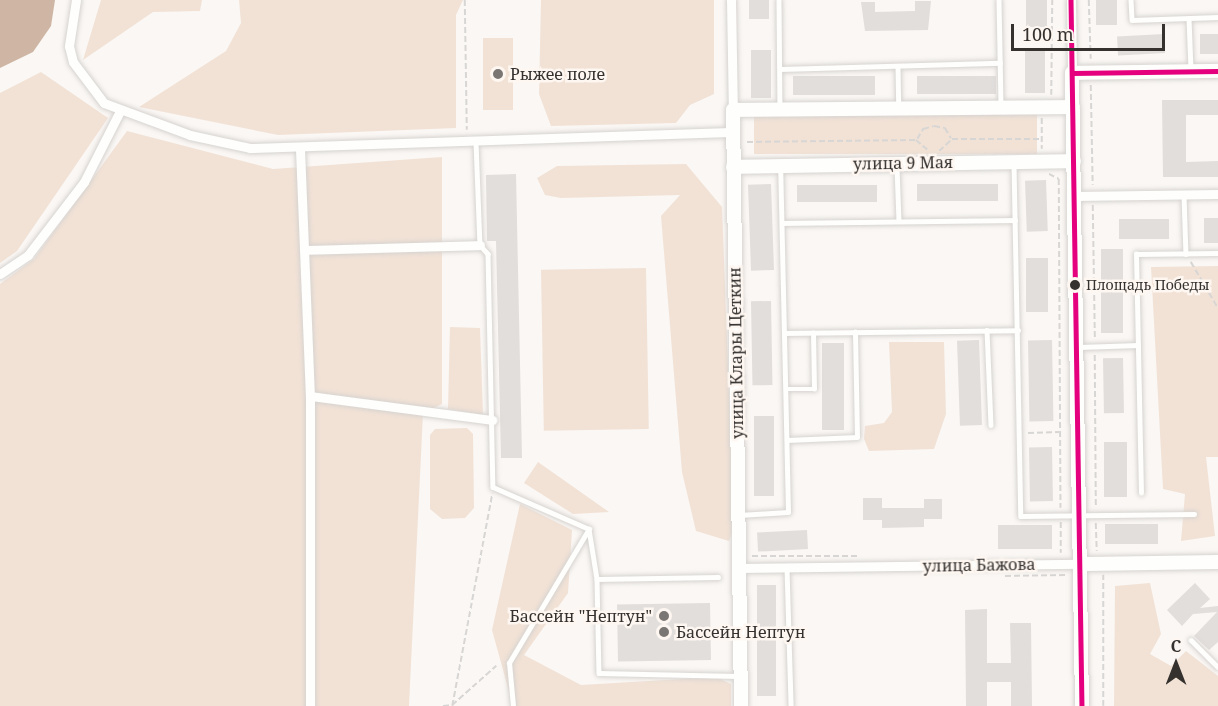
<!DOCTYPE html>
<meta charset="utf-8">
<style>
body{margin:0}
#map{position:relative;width:1218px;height:706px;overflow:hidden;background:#faf7f4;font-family:"Noto Serif",serif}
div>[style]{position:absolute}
.green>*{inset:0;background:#f2e2d6;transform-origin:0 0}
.water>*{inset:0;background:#cfb6a4}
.building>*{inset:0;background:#e1dedc;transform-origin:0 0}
.path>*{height:1.5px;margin-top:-0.75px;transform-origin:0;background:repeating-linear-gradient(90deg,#d8d6d4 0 6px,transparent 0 9px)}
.roads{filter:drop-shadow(0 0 2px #d6d3d0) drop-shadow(0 0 2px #d6d3d0)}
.lane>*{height:4.5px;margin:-2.25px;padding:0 2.25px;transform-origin:2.25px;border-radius:2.25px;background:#fefefd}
.street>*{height:9px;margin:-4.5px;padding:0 4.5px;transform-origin:4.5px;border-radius:4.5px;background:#fefefd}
.secondary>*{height:14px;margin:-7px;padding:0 7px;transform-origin:7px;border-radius:7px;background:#fefefd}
.bus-1>*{height:4.5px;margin:-2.25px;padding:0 2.25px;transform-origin:2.25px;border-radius:2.25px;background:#e5007d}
.dots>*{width:16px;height:16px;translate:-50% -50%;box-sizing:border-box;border:3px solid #fef6f0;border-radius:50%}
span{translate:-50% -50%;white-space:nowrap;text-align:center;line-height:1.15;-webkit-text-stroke:5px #fef6f0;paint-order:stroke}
.bus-label{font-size:14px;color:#34312f}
.left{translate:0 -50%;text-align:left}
.poi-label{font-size:16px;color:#34312f}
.right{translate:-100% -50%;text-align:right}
.street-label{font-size:16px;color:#34312f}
.north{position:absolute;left:1146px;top:634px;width:60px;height:60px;-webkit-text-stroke:4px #fef6f0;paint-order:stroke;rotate:0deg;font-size:16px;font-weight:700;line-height:24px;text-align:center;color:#34312f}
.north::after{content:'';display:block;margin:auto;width:21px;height:27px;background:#34312f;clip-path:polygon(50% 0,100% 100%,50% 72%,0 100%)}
.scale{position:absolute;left:1011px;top:24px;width:154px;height:27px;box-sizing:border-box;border:3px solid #34312f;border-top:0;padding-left:8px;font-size:18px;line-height:21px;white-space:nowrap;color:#34312f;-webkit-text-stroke:4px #fef6f0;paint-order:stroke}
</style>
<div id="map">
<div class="green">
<i style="clip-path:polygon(101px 0,202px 0,200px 11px,153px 12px,83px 60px)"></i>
<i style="clip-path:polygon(239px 0,463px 0,456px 15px,456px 128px,278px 135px,139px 107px,226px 51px,241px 23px)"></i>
<i style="clip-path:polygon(541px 0,714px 0,714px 94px,690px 105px,676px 123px,551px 126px,539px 94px)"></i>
<i style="left:483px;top:38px;width:30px;height:72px"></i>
<i style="clip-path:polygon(41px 72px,108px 118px,17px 251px,0 263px,0 93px)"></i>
<i style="left:1037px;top:111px;width:43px;height:283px;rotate:90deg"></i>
<i style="clip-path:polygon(127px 131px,273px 169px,442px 157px,442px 404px,423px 413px,409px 706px,0 706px,0 284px,34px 259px)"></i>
<i style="clip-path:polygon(686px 164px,722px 207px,734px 527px,729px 541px,696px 531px,682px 472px,661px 216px,680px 195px,561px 198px,545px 195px,537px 178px,557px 166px)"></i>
<i style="clip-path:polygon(1218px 266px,1218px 457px,1206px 457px,1215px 536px,1181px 541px,1185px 494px,1163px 489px,1151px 267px)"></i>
<i style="left:646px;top:268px;width:161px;height:105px;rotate:89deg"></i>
<i style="clip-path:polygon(450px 327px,480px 328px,483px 415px,448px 409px)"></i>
<i style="clip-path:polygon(889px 342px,944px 342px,946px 414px,934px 449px,869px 451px,864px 439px,865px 426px,884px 423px,892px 412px)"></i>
<i style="clip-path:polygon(467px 428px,473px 434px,474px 508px,465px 518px,442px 519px,430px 509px,430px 435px,435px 429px)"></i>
<i style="clip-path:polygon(538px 462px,609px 512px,573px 514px,524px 483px)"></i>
<i style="clip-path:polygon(520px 504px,572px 530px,568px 593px,524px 655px,581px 685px,716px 677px,731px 684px,731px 706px,513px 706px,492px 630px)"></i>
<i style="clip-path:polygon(1150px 583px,1161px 634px,1150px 654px,1171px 666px,1186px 651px,1218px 676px,1218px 706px,1114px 706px,1115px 586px)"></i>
</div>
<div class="water">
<i style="clip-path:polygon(0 0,55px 0,51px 26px,33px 52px,0 68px)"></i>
</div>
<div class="building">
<i style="left:749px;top:0;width:20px;height:19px"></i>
<i style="left:1026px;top:0;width:21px;height:27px"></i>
<i style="left:1096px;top:0;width:21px;height:25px"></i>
<i style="clip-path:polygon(915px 1px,931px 1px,928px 30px,865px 31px,861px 2px,875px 2px,875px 12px,915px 11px)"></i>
<i style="left:1164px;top:34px;width:19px;height:47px;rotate:87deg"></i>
<i style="left:1218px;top:34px;width:20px;height:18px;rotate:90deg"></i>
<i style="left:1025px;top:49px;width:20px;height:44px"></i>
<i style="left:751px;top:50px;width:20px;height:48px"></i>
<i style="left:875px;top:76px;width:19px;height:82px;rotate:90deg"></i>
<i style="left:917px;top:76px;width:79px;height:18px"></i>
<i style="clip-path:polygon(1162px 100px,1218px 100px,1218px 115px,1186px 115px,1186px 162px,1218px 161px,1218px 177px,1163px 177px)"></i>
<i style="clip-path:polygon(516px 174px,522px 458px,501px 458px,496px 241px,487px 241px,486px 175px)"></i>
<i style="left:1046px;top:180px;width:51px;height:21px;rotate:88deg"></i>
<i style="left:771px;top:184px;width:86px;height:23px;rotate:88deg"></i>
<i style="left:998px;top:184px;width:17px;height:81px;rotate:90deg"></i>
<i style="left:877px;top:185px;width:17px;height:80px;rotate:90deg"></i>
<i style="left:1204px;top:218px;width:14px;height:25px"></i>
<i style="left:1119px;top:219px;width:50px;height:20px"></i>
<i style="left:1101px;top:249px;width:22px;height:84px"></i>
<i style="left:1026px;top:258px;width:22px;height:54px"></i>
<i style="left:771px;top:301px;width:84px;height:20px;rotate:89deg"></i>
<i style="left:979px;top:340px;width:85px;height:22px;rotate:88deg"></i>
<i style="left:1052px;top:340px;width:81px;height:24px;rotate:89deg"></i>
<i style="left:822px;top:343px;width:22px;height:87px"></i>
<i style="left:1123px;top:358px;width:55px;height:20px;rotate:89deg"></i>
<i style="left:754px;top:416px;width:20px;height:80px"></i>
<i style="left:1104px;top:442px;width:23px;height:55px"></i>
<i style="left:1052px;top:447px;width:54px;height:23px;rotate:89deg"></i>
<i style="clip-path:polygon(863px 498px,882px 498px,882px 508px,924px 508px,924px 499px,942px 499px,942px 519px,924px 519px,924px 527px,882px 528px,882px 520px,863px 520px)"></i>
<i style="left:1105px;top:524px;width:53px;height:20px"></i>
<i style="left:998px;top:525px;width:54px;height:24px"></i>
<i style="left:807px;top:530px;width:19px;height:50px;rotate:87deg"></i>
<i style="clip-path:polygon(1195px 583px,1210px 599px,1200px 608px,1218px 606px,1218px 642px,1209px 650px,1194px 636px,1217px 612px,1193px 614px,1182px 626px,1167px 610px)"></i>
<i style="left:757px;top:585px;width:19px;height:111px"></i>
<i style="left:710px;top:603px;width:57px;height:93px;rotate:89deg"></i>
<i style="clip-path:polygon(987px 609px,987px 663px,1011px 663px,1010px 623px,1031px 623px,1032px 706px,1011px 706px,1011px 682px,987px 682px,987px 706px,966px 706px,965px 610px)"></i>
</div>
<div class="path">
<i style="left:465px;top:0;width:130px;rotate:89.1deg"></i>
<i style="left:1089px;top:0;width:59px;rotate:88.1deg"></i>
<i style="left:1091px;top:85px;width:100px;rotate:88.9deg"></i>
<i style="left:1051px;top:95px;width:95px;rotate:-89.4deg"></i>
<i style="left:1042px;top:118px;width:31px;rotate:90deg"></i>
<i style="left:917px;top:139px;width:12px;rotate:-59deg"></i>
<i style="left:923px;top:129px;width:11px;rotate:-15deg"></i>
<i style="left:934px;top:126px;width:11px;rotate:10deg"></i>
<i style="left:945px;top:128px;width:12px;rotate:59deg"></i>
<i style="left:747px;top:142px;width:169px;rotate:-0.7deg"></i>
<i style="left:916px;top:140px;width:17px;rotate:40deg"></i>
<i style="left:939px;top:151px;width:18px;rotate:-43deg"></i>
<i style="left:952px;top:139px;width:90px"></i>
<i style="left:1049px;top:174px;width:11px;rotate:27deg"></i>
<i style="left:1059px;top:179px;width:329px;rotate:89.7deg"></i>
<i style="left:1093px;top:205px;width:133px;rotate:89.1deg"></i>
<i style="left:1191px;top:262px;width:53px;rotate:59.6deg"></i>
<i style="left:1095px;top:355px;width:151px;rotate:89.6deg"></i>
<i style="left:1028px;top:433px;width:31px;rotate:-2deg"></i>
<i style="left:1061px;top:522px;width:31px;rotate:90deg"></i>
<i style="left:1096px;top:523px;width:28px;rotate:88deg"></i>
<i style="left:752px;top:556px;width:106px"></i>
<i style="left:1005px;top:576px;width:61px;rotate:-0.9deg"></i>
<i style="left:452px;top:705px;width:59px;rotate:-41.6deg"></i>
<i style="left:443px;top:706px;width:9px;rotate:-6deg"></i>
<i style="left:452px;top:706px;width:216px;rotate:-79.3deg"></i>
<i style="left:1103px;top:706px;width:131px;rotate:-90deg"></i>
</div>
<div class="roads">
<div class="lane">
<i style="left:779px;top:0;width:107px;rotate:89.5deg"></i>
<i style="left:999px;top:0;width:105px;rotate:88.9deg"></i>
<i style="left:1131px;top:0;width:20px;rotate:87deg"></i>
<i style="left:1132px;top:20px;width:86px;rotate:-2deg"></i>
<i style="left:1189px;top:18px;width:52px;rotate:87.8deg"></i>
<i style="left:898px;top:66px;width:39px;rotate:89deg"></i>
<i style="left:780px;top:69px;width:220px;rotate:-1.6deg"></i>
<i style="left:476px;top:142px;width:103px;rotate:87.8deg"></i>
<i style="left:480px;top:245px;width:12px;rotate:48deg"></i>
<i style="left:488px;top:254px;width:233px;rotate:88.8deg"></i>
<i style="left:493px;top:487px;width:105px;rotate:23.6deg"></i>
<i style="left:589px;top:529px;width:51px;rotate:80.9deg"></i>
<i style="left:597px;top:579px;width:94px;rotate:88.8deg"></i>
<i style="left:599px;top:673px;width:139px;rotate:1.2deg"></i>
<i style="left:1014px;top:164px;width:352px;rotate:88.9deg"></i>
<i style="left:1021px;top:516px;width:173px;rotate:-0.7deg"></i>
<i style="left:897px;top:167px;width:54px;rotate:87.9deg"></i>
<i style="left:1184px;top:195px;width:59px;rotate:88.1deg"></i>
<i style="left:782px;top:223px;width:233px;rotate:-0.7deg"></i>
<i style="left:987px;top:330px;width:95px;rotate:87.6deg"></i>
<i style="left:784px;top:333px;width:234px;rotate:-0.7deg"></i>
<i style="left:1079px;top:347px;width:59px;rotate:-1.9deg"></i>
<i style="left:786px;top:389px;width:28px"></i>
<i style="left:814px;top:389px;width:56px;rotate:-91deg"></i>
<i style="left:787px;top:440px;width:70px;rotate:-2.5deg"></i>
<i style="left:857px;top:437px;width:105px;rotate:-91.1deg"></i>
<i style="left:1141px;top:493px;width:239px;rotate:-91.2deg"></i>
<i style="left:1136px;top:254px;width:82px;rotate:-0.7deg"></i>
<i style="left:739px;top:515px;width:49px;rotate:-3.5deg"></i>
<i style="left:788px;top:512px;width:344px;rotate:-91.3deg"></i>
<i style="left:787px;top:568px;width:138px;rotate:88.3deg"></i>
<i style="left:597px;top:579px;width:121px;rotate:-0.9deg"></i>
<i style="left:1191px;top:640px;width:38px;rotate:45deg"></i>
<i style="left:513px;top:706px;width:43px;rotate:-95.3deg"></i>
<i style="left:509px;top:663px;width:156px;rotate:-59.2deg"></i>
</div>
<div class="street">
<i style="left:76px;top:0;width:47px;rotate:98.7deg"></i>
<i style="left:69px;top:46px;width:16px;rotate:76deg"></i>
<i style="left:73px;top:62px;width:51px;rotate:52.9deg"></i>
<i style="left:104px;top:103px;width:92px;rotate:20.4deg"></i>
<i style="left:190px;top:135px;width:61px;rotate:12.2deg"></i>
<i style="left:250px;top:148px;width:483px;rotate:-1.9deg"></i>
<i style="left:731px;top:0;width:110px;rotate:89deg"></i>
<i style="left:1071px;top:0;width:73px;rotate:89.2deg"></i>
<i style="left:300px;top:149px;width:247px;rotate:87.7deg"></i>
<i style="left:310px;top:396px;width:310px;rotate:90deg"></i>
<i style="left:1074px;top:196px;width:144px;rotate:-0.8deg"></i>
<i style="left:304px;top:250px;width:176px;rotate:-1.6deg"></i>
<i style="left:0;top:274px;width:34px;rotate:-34deg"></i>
<i style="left:28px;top:255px;width:92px;rotate:-52.5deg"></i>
<i style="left:84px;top:182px;width:80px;rotate:-63.1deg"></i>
<i style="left:310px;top:396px;width:184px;rotate:7.5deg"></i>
<i style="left:739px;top:568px;width:341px;rotate:-0.7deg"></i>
</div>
<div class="secondary">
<i style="left:733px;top:167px;width:341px;rotate:-1deg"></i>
<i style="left:1080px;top:564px;width:138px;rotate:-0.8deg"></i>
<i style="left:741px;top:706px;width:596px;rotate:-90.77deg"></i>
<i style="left:733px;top:110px;width:340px;rotate:-0.5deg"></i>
<i style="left:1082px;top:706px;width:633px;rotate:-90.91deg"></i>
<i style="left:1072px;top:73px;width:146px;rotate:-0.8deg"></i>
</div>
</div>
<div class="bus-1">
<i style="left:1071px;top:0;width:706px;rotate:89.11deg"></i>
<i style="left:1072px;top:73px;width:146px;rotate:-0.8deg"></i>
</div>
<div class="dots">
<i style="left:498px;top:74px;background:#797674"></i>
<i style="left:1075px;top:285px;background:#34312f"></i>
<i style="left:664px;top:616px;background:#797674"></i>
<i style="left:664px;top:632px;background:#797674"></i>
</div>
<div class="bus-label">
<span class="left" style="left:1086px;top:285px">Площадь Победы</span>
</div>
<div class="poi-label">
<span class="left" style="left:510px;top:74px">Рыжее поле</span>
<span class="right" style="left:652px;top:616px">Бассейн "Нептун"</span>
<span class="left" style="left:676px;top:632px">Бассейн Нептун</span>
</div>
<div class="street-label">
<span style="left:903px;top:163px;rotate:-1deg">улица 9 Мая</span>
<span style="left:736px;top:353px;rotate:-91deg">улица Клары Цеткин</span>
<span style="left:979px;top:565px;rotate:-1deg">улица Бажова</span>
</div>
<div class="north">С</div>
<div class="scale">100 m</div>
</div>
